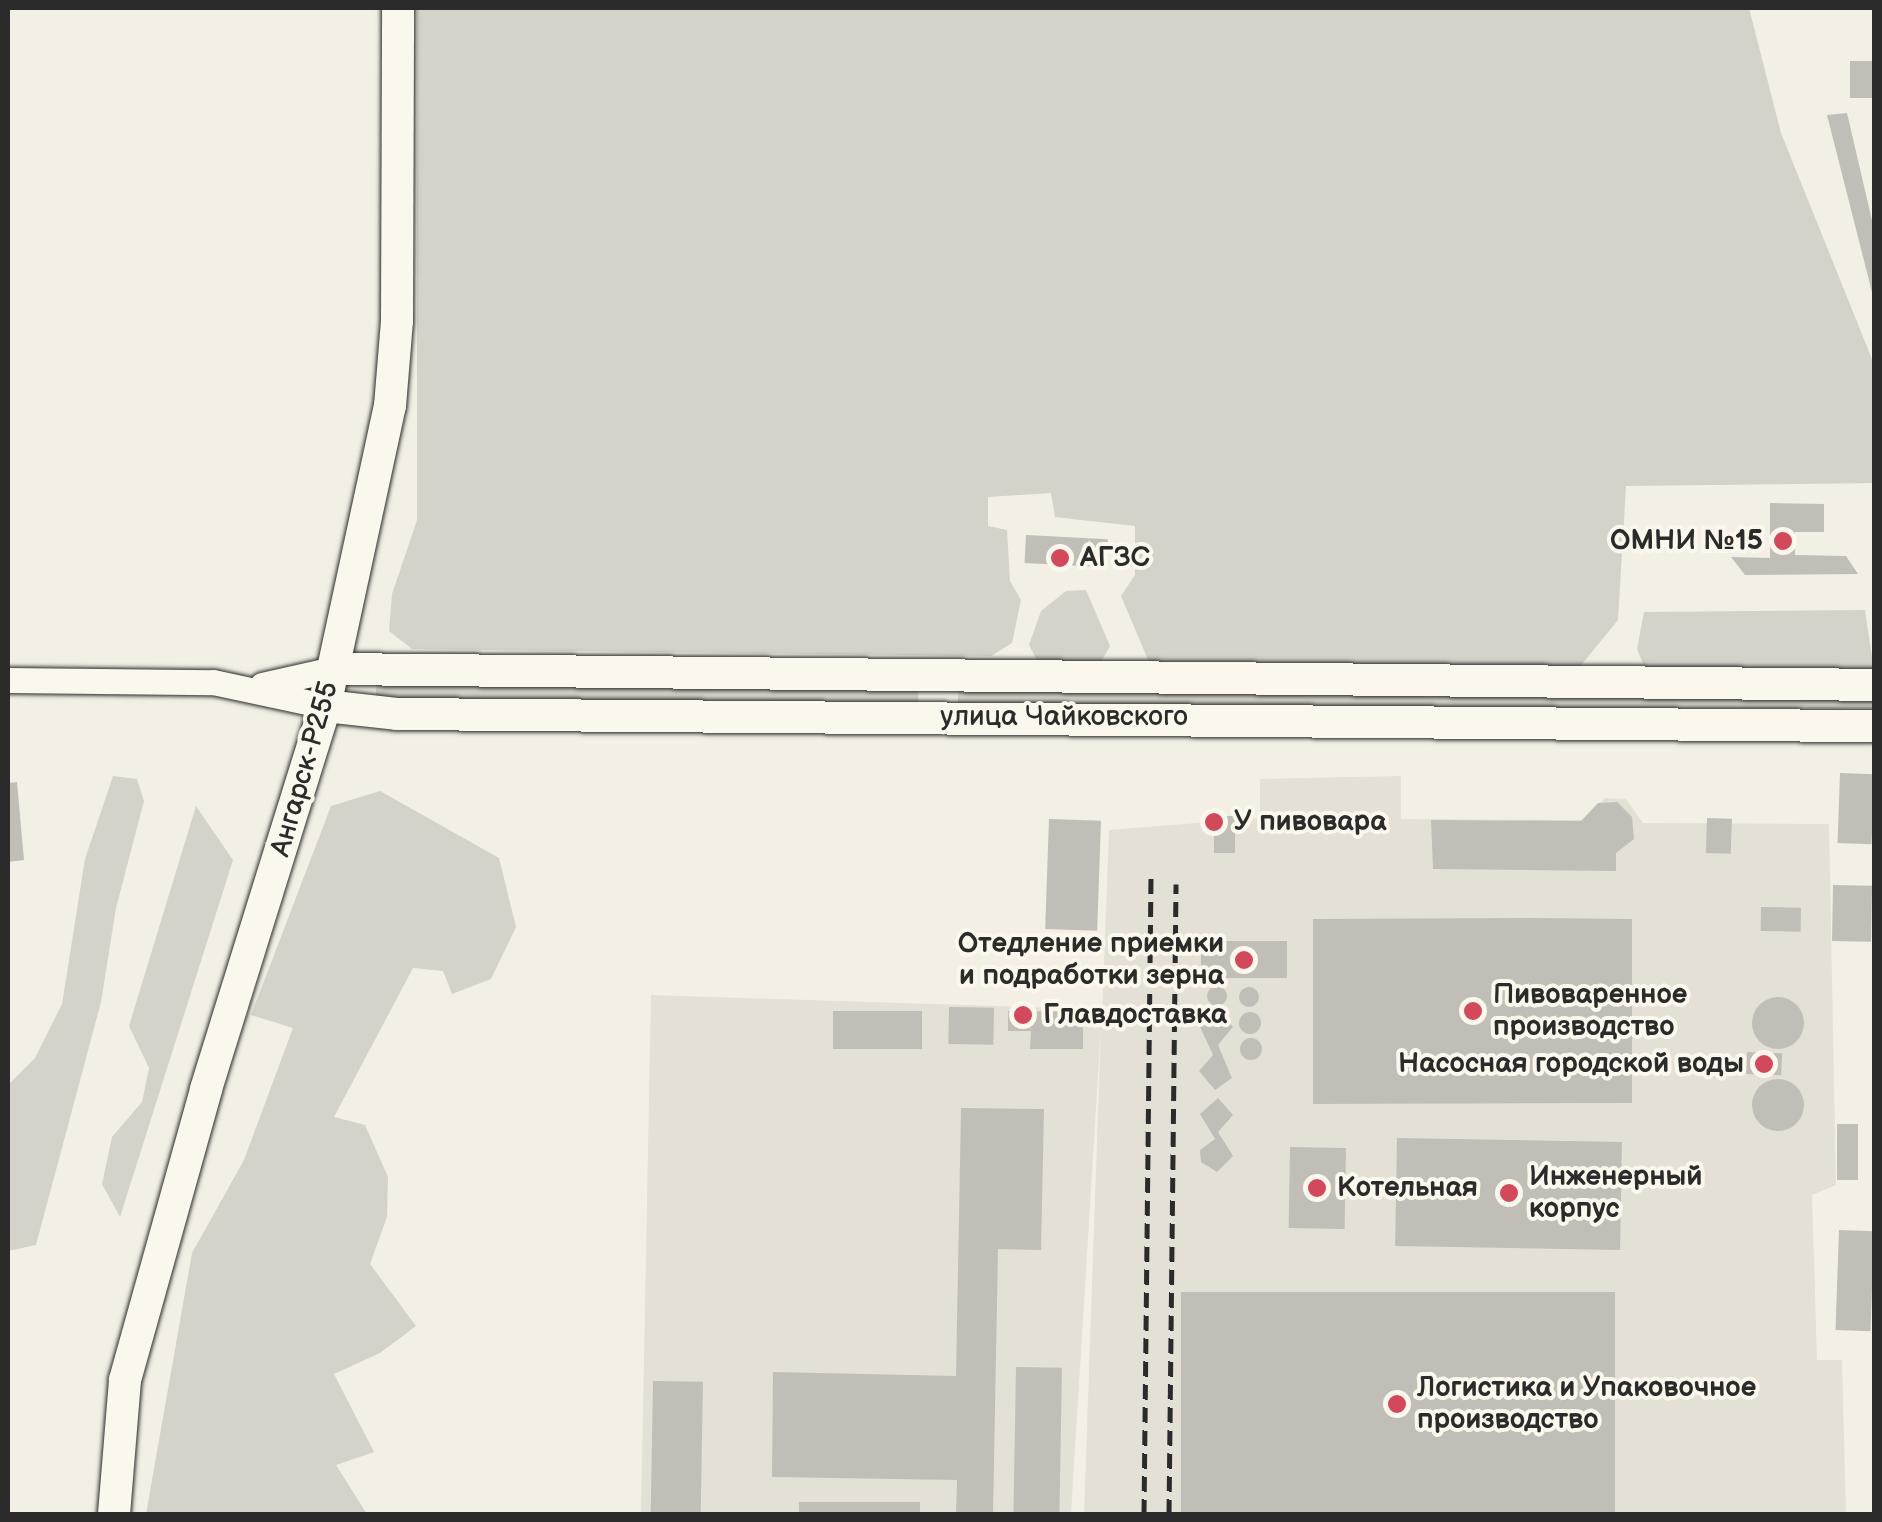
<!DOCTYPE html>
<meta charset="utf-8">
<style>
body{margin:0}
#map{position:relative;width:1882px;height:1522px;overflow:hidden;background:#f3efe4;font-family:"Balsamiq Sans",sans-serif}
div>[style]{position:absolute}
.built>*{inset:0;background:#e4e0d6}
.green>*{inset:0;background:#d5d2c9;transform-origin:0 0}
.building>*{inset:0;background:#c0beb6;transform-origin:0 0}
.round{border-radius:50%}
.roads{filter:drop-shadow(0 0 2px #2b2b2b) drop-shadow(0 0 2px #2b2b2b)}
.minor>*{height:25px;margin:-12.5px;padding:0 12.5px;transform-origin:12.5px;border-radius:12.5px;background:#fbf7ec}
.major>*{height:32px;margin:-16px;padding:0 16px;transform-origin:16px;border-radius:16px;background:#fbf7ec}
.rail>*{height:5px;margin-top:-2.5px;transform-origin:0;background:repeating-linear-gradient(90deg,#2b2b2b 0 15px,transparent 0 23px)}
.dots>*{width:28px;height:28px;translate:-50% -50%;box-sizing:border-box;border:5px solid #fbf7ec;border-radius:50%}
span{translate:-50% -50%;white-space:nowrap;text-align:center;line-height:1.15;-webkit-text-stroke:8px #fbf7ec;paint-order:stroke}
.poi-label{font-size:28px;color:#2b2b2b;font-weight:700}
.right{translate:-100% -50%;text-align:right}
.left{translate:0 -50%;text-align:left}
.street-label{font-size:28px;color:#2b2b2b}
.frame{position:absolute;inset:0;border:10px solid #2b2b2b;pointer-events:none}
</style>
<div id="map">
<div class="built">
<i style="clip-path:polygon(1401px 776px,1401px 819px,1584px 820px,1605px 798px,1626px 799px,1643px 823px,1829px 824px,1836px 1185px,1812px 1195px,1817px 1360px,1842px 1360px,1846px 1514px,1084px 1514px,1101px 1027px,1071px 1514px,641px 1514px,651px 995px,1084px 1009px,1102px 1019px,1109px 830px,1260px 818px,1260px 779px)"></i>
</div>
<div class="green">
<i style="clip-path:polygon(417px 8px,1749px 8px,1781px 133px,1874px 364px,1874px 483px,1626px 486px,1618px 620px,1578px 669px,1149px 662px,1121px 596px,1135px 575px,1135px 526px,1055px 517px,1051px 493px,988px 497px,988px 526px,1007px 530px,1010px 581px,1021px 600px,1012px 643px,991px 656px,412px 649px,389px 631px,392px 594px,417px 520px)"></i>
<i style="clip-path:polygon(1086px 590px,1110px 646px,1100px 664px,1037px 660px,1029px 645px,1041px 611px,1066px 591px)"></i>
<i style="clip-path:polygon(1865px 610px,1874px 671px,1646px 671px,1637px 649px,1644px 612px)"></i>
<i style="left:376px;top:683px;width:542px;height:19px"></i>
<i style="left:958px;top:688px;width:916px;height:20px"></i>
<i style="clip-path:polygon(113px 776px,137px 779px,144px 801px,116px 908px,101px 1002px,36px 1245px,8px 1251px,8px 1085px,35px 1058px,62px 1004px,85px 859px)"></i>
<i style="clip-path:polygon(380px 791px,499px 858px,516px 927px,491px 979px,452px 994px,443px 971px,413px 968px,334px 1117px,365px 1125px,388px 1177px,387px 1217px,370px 1264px,416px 1326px,380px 1353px,334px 1374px,374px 1452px,336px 1465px,367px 1514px,146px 1514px,192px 1253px,244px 1160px,293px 1028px,251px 1015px,331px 806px)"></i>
<i style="clip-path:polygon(196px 806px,233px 860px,120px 1217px,102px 1184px,112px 1137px,142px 1102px,149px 1068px,129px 1026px)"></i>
</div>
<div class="building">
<i style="left:1850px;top:61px;width:24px;height:37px"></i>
<i style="clip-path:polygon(1847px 113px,1874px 229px,1874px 300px,1827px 115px)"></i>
<i style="clip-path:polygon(1770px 503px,1824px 504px,1824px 532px,1795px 532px,1795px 555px,1846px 556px,1858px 574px,1745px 575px,1731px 557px,1770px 558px)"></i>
<i style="left:1026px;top:535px;width:82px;height:28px;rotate:3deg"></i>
<i style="left:1840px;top:773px;width:34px;height:70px;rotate:2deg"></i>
<i style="clip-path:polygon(17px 782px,24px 860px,8px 862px,8px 783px)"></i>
<i style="clip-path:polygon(1617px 802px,1632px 817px,1634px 839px,1616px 853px,1616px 871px,1433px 869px,1431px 820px,1581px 821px,1598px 803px)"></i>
<i style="left:1214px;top:816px;width:21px;height:37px"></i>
<i style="left:1707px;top:818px;width:25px;height:35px;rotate:2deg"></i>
<i style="left:1049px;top:819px;width:52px;height:110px;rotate:2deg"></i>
<i style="left:1833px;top:885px;width:39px;height:56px;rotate:1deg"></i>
<i style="left:1761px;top:907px;width:40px;height:24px;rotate:1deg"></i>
<i style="clip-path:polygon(1534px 918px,1632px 919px,1632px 1103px,1313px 1104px,1313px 919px)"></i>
<i style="left:1201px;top:941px;width:86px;height:37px"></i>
<i class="round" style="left:1207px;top:986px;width:20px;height:20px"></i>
<i class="round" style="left:1239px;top:987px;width:20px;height:20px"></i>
<i class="round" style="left:1752px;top:997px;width:52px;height:52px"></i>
<i style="left:949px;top:1007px;width:45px;height:37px;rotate:1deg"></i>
<i style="left:833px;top:1011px;width:89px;height:38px"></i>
<i style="clip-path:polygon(1008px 1011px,1083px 1012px,1083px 1049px,1030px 1049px,1031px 1031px,1008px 1031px)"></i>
<i class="round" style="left:1239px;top:1012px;width:22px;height:22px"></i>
<i style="clip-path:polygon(1211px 1013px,1222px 1013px,1233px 1027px,1218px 1045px,1232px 1078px,1215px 1090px,1199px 1071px,1213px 1055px,1200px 1027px)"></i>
<i class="round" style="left:1240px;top:1038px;width:22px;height:22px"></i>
<i style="left:1747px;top:1052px;width:35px;height:22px;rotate:2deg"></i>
<i class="round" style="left:1752px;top:1079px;width:52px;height:52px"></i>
<i style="clip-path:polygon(1218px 1098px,1233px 1115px,1218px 1132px,1233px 1156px,1217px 1172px,1201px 1162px,1200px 1150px,1215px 1139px,1200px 1114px)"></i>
<i style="clip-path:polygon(961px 1108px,1044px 1109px,1041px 1250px,998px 1249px,993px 1514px,956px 1514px,957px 1480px,772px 1477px,773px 1372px,956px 1376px)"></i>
<i style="left:1837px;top:1124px;width:21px;height:56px"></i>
<i style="left:1397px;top:1138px;width:225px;height:108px;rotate:1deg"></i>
<i style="left:1290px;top:1147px;width:56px;height:81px;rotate:1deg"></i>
<i style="left:1839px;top:1230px;width:35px;height:100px;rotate:2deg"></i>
<i style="left:1181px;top:1292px;width:434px;height:222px"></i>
<i style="left:1016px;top:1367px;width:46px;height:147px;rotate:1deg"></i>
<i style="left:653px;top:1381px;width:50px;height:133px;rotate:1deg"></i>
<i style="left:799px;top:1502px;width:121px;height:12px"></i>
</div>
<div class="roads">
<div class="minor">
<i style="left:8px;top:680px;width:205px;rotate:0.6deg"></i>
<i style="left:213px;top:682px;width:115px;rotate:12.1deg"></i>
<i style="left:262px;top:685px;width:73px;rotate:-12.7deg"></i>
</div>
<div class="major">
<i style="left:333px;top:669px;width:1541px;rotate:0.59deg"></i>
<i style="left:325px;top:706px;width:72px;rotate:6.3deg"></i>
<i style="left:397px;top:714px;width:1477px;rotate:0.47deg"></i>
<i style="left:114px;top:1514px;width:134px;rotate:-85.3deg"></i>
<i style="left:125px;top:1380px;width:302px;rotate:-74.4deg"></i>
<i style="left:206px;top:1089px;width:401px;rotate:-72.7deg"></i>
<i style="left:325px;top:706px;width:307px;rotate:-77.8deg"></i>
<i style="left:390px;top:406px;width:85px;rotate:-85.3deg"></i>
<i style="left:397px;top:321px;width:313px;rotate:-89.8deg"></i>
</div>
</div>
<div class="rail">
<i style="left:1144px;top:1514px;width:638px;rotate:-89.37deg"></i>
<i style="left:1169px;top:1514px;width:630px;rotate:-89.36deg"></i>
</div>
<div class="dots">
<i style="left:1783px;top:541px;background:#d1495b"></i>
<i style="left:1060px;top:558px;background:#d1495b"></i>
<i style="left:1214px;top:822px;background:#d1495b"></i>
<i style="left:1244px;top:960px;background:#d1495b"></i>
<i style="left:1473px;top:1011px;background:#d1495b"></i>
<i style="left:1023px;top:1015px;background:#d1495b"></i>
<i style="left:1764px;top:1064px;background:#d1495b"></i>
<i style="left:1317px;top:1188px;background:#d1495b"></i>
<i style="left:1509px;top:1193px;background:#d1495b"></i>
<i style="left:1397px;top:1404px;background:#d1495b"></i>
</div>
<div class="poi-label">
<span class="right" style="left:1763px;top:541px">ОМНИ №15</span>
<span class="left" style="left:1080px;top:558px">АГЗС</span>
<span class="left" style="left:1234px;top:822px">У пивовара</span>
<span class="right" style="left:1224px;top:960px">Отедление приемки<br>и подработки зерна</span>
<span class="left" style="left:1493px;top:1011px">Пивоваренное<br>производство</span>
<span class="left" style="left:1043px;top:1015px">Главдоставка</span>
<span class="right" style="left:1744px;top:1064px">Насосная городской воды</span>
<span class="left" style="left:1529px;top:1193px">Инженерный<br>корпус</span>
<span class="left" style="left:1337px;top:1188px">Котельная</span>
<span class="left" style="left:1417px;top:1404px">Логистика и Упаковочное<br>производство</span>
</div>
<div class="street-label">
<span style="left:1064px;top:717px">улица Чайковского</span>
<span style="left:305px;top:769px;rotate:-74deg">Ангарск-Р255</span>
</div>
<div class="frame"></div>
</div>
